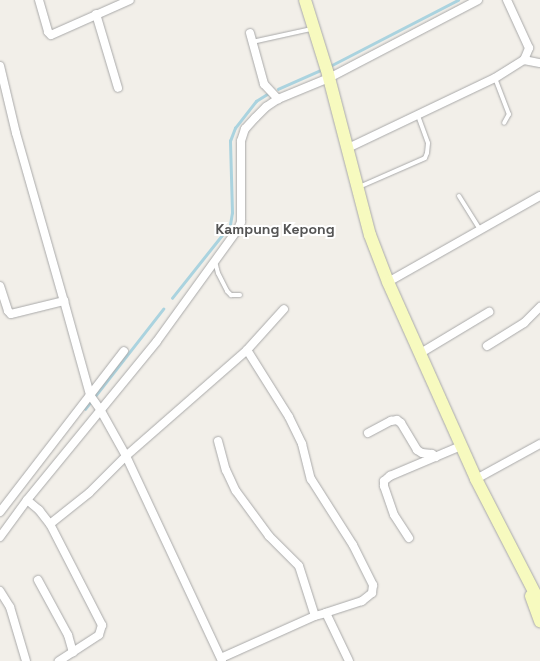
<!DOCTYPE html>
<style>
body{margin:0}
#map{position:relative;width:540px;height:661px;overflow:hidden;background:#f2efe9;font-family:"Space Grotesk",sans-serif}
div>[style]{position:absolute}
.stream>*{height:2.5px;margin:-1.25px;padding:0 1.25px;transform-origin:1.25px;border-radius:1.25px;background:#aad3df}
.roads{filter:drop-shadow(0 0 1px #a9a9a9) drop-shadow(0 0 1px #a9a9a9)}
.lane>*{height:4px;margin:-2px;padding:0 2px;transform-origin:2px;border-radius:2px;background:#fff}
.street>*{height:8px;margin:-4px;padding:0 4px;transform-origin:4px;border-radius:4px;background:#fff}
.secondary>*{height:12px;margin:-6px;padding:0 6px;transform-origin:6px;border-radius:6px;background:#f7fabf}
span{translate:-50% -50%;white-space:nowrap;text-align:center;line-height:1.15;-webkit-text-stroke:4px #fff;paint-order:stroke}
.neighbourhood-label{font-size:14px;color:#555;font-weight:700}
</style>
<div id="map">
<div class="stream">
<i style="left:330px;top:66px;width:144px;rotate:-27.3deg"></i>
<i style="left:278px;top:89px;width:49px;rotate:-24deg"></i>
<i style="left:172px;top:298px;width:93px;rotate:-51.5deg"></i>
<i style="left:230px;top:225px;width:12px;rotate:-81deg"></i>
<i style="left:232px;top:213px;width:72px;rotate:-91.6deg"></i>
<i style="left:230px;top:141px;width:14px;rotate:-69deg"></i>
<i style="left:235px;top:128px;width:34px;rotate:-52deg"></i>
<i style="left:256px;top:101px;width:15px;rotate:-32deg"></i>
<i style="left:85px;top:409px;width:127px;rotate:-52deg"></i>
</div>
<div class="roads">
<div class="lane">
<i style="left:252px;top:42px;width:60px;rotate:-12.4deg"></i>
<i style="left:495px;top:78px;width:39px;rotate:69deg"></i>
<i style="left:509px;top:114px;width:10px;rotate:119deg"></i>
<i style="left:359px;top:187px;width:72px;rotate:-23.7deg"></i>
<i style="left:425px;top:158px;width:5px;rotate:-68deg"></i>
<i style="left:427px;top:153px;width:10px;rotate:-84deg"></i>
<i style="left:428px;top:143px;width:30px;rotate:-110deg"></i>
<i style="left:459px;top:196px;width:40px;rotate:58deg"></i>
<i style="left:215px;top:261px;width:12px;rotate:76deg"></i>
<i style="left:218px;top:273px;width:20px;rotate:63deg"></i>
<i style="left:227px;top:291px;width:6px;rotate:45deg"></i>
<i style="left:231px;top:295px;width:9px"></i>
</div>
<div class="street">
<i style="left:39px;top:0;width:33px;rotate:74deg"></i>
<i style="left:48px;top:32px;width:4px;rotate:45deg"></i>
<i style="left:51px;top:35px;width:86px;rotate:-23.9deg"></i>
<i style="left:96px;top:14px;width:77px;rotate:73.4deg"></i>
<i style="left:250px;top:33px;width:53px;rotate:74.6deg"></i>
<i style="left:264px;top:84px;width:21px;rotate:47deg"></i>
<i style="left:524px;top:60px;width:16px;rotate:11deg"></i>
<i style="left:0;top:66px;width:69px;rotate:76.6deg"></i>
<i style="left:16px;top:133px;width:175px;rotate:74.1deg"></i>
<i style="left:348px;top:148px;width:163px;rotate:-25.5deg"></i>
<i style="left:495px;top:78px;width:34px;rotate:-32deg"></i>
<i style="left:524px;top:60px;width:13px;rotate:-67deg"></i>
<i style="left:529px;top:48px;width:53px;rotate:-114.6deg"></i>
<i style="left:388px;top:282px;width:175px;rotate:-29.5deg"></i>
<i style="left:0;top:286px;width:26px;rotate:72deg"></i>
<i style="left:8px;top:311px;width:4px;rotate:45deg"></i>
<i style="left:11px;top:314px;width:55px;rotate:-13.8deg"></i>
<i style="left:64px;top:301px;width:98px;rotate:74.5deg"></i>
<i style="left:90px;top:395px;width:19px;rotate:55deg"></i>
<i style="left:101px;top:411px;width:51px;rotate:60.9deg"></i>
<i style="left:126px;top:456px;width:226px;rotate:64.9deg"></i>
<i style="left:487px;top:346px;width:44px;rotate:-31.9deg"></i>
<i style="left:524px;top:323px;width:23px;rotate:-45deg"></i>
<i style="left:247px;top:350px;width:55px;rotate:-47.9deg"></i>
<i style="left:419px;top:354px;width:82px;rotate:-31deg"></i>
<i style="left:368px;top:433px;width:26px;rotate:-28deg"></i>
<i style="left:391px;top:421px;width:6px;rotate:-9deg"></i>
<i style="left:397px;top:420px;width:5px;rotate:37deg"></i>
<i style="left:401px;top:423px;width:31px;rotate:59deg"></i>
<i style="left:417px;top:450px;width:6px;rotate:31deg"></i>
<i style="left:422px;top:453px;width:10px;rotate:6deg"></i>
<i style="left:432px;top:454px;width:5px;rotate:37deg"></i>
<i style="left:218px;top:441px;width:30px;rotate:75deg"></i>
<i style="left:226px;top:470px;width:23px;rotate:65deg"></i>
<i style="left:236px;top:491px;width:56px;rotate:53.7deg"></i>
<i style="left:269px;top:536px;width:42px;rotate:45deg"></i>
<i style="left:299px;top:566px;width:52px;rotate:72.3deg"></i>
<i style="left:476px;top:479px;width:73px;rotate:-28.7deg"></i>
<i style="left:27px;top:500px;width:16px;rotate:40deg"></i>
<i style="left:39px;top:510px;width:18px;rotate:52deg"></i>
<i style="left:50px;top:524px;width:114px;rotate:62.8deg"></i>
<i style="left:102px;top:625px;width:10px;rotate:107deg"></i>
<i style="left:99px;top:635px;width:48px;rotate:147deg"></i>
<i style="left:0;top:512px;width:203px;rotate:-52.4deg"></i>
<i style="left:50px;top:524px;width:50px;rotate:-38.5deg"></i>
<i style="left:89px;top:493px;width:52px;rotate:-45deg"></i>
<i style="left:126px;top:456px;width:161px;rotate:-41.2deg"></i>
<i style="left:247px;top:350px;width:79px;rotate:57.9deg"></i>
<i style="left:289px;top:417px;width:30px;rotate:64deg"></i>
<i style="left:302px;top:444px;width:36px;rotate:76deg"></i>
<i style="left:311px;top:479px;width:78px;rotate:57.5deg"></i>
<i style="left:353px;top:545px;width:45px;rotate:63.4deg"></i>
<i style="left:373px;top:585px;width:8px;rotate:97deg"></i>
<i style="left:372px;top:593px;width:13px;rotate:141deg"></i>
<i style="left:362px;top:601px;width:38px;rotate:162deg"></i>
<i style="left:0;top:537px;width:46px;rotate:-53.9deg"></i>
<i style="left:27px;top:500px;width:205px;rotate:-50.7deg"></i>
<i style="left:157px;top:341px;width:138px;rotate:-54.1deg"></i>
<i style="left:238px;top:229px;width:8px;rotate:-67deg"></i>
<i style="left:241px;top:222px;width:81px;rotate:-90deg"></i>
<i style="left:241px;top:141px;width:13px;rotate:-72deg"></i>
<i style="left:245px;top:129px;width:15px;rotate:-48deg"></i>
<i style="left:255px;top:118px;width:16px;rotate:-45deg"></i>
<i style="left:266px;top:107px;width:14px;rotate:-34deg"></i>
<i style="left:278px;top:99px;width:55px;rotate:-22.4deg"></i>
<i style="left:329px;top:78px;width:168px;rotate:-27.6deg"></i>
<i style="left:409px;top:538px;width:27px;rotate:-123deg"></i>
<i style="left:394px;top:515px;width:31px;rotate:-109deg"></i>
<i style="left:384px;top:486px;width:5px;rotate:-90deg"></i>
<i style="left:384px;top:481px;width:8px;rotate:-40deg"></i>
<i style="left:390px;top:476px;width:77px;rotate:-22.9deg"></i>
<i style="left:38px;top:580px;width:63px;rotate:61.4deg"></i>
<i style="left:68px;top:635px;width:18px;rotate:74deg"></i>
<i style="left:0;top:591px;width:19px;rotate:58deg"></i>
<i style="left:10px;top:607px;width:56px;rotate:73.5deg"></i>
<i style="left:221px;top:658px;width:103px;rotate:-24.1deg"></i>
<i style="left:315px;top:616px;width:11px;rotate:-15deg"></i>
<i style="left:326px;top:613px;width:53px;rotate:64.4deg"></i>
</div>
<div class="secondary">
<i style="left:305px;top:0;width:77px;rotate:72.7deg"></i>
<i style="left:328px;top:74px;width:166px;rotate:75.4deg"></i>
<i style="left:370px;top:235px;width:50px;rotate:69deg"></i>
<i style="left:388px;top:282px;width:216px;rotate:65.9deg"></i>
<i style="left:476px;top:479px;width:140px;rotate:62.7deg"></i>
<i style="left:531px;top:596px;width:27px;rotate:70deg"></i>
</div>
</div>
<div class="neighbourhood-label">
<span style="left:275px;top:229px">Kampung Kepong</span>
</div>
</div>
